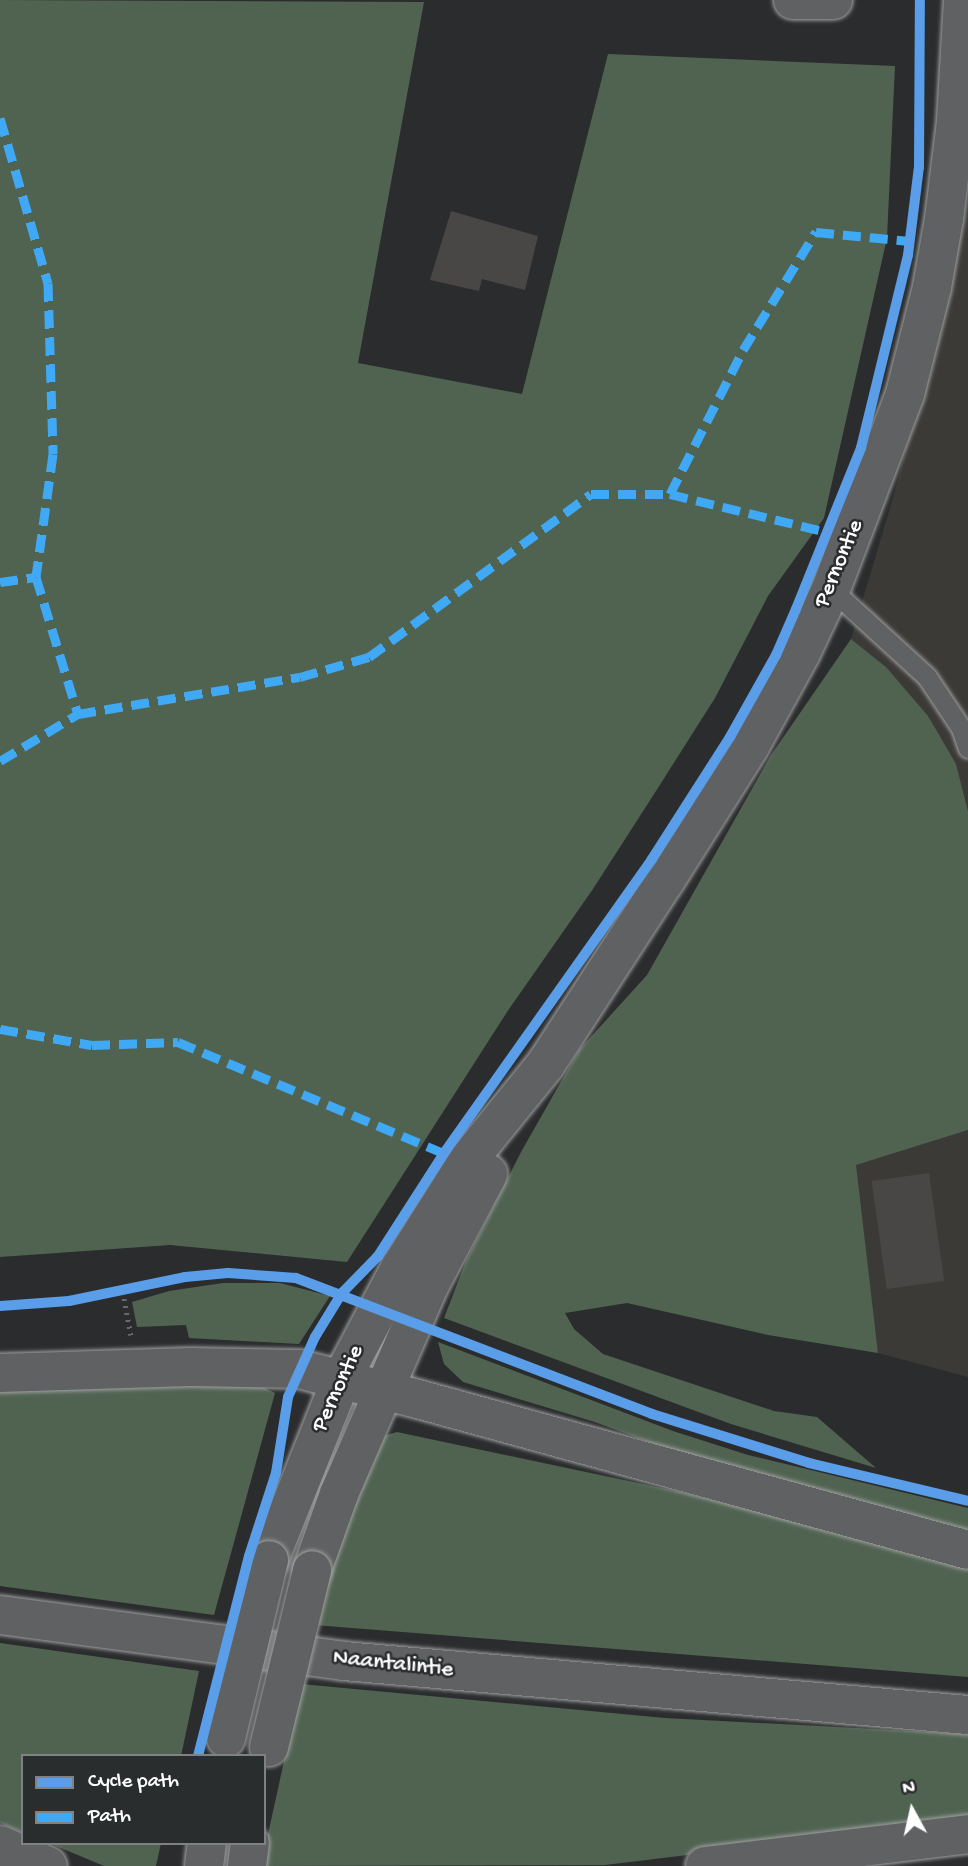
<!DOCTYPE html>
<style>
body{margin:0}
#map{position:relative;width:968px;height:1866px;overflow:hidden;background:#2b2c2d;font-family:"Gochi Hand",sans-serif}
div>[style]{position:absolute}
.built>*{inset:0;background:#3b3a37}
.green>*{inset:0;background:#506351}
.building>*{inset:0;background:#484745;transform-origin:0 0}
.path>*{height:4.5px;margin-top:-2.25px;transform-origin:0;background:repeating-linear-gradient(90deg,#686969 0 2px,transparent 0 7px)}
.roads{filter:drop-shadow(0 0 2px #a0a0a0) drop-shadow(0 0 2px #a0a0a0)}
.service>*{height:19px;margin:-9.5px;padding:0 9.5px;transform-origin:9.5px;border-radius:9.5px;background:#606162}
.tertiary>*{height:38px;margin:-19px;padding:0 19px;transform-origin:19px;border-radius:19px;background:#606162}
.secondary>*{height:38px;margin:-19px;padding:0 19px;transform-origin:19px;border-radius:19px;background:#606162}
.bridges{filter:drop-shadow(0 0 2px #a0a0a0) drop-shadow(0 0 2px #a0a0a0)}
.tertiary-bridge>*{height:38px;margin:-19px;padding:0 19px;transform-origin:19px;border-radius:19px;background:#606162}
.quiet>*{height:9px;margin-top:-4.5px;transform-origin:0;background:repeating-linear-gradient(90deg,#3fa9f5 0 18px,transparent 0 27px)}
.cycleway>*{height:10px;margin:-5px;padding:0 5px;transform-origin:5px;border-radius:5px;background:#5a9eea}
span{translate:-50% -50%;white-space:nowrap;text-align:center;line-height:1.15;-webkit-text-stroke:5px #2a2d2e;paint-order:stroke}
.street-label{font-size:23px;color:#fff}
.legend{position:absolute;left:21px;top:1754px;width:245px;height:91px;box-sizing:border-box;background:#2a2d2e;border:2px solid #7f8182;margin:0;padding:9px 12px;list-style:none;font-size:21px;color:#fff}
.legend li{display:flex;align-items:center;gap:14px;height:35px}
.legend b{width:35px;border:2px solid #7f8182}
.north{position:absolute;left:877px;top:1775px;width:70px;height:70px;-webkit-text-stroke:5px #2a2d2e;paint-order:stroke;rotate:352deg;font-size:19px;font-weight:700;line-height:28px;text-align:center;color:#fff}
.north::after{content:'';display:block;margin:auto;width:24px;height:32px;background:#fff;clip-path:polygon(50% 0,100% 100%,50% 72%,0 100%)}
</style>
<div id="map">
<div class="built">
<i style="clip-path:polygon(968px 196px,968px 811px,956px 764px,886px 667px,851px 639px,895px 491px)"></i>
<i style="clip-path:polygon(968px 1130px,968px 1377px,878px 1353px,855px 1165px)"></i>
</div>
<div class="green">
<i style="clip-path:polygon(0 0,424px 2px,358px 363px,522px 394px,608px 54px,895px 66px,887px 238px,824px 518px,768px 596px,715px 698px,656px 791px,593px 889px,507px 1012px,347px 1262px,170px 1245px,0 1257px)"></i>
<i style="clip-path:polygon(851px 639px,886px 667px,928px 716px,956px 764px,968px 811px,968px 1130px,856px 1165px,878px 1353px,768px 1335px,627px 1303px,565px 1313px,574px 1329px,603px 1354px,774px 1411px,817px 1417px,876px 1468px,731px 1424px,444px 1318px,466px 1261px,521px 1152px,579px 1050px,647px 975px,771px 755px)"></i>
<i style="clip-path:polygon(223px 1283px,280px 1283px,330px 1296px,299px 1344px,189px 1338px,186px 1325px,137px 1327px,132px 1302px,169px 1291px)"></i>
<i style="clip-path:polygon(438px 1342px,673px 1431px,748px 1455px,968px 1508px,968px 1531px,670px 1450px,595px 1422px,463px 1382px,444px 1364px)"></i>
<i style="clip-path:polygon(254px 1383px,275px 1393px,214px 1615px,0 1586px,0 1387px)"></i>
<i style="clip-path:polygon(397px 1432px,685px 1493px,968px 1565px,968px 1677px,314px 1625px,349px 1513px,383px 1436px)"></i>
<i style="clip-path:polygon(0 1643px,199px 1671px,181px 1756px,23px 1756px,23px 1833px,0 1823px)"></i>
<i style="clip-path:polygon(301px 1684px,665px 1718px,968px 1734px,968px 1821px,605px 1865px,261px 1866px)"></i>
<i style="clip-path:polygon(49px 1843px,161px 1843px,156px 1866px,104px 1866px)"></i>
</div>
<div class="building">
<i style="clip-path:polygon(451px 211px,538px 236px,525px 290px,482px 279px,479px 291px,430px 280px)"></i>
<i style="left:929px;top:1173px;width:109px;height:58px;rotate:82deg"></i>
</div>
<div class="path">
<i style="left:123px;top:1292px;width:44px;rotate:79.5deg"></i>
</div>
<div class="roads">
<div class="service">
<i style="left:831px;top:589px;width:130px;rotate:42.5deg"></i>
<i style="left:927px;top:677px;width:61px;rotate:56.3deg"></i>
<i style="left:961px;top:728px;width:21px;rotate:71deg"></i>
</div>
<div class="tertiary">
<i style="left:793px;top:0;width:40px"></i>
<i style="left:269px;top:1560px;width:194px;rotate:-68.2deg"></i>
<i style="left:341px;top:1380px;width:127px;rotate:-62.2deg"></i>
<i style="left:400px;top:1268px;width:129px;rotate:-57.7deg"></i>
<i style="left:469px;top:1159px;width:122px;rotate:-51deg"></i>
<i style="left:546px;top:1064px;width:218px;rotate:-57deg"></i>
<i style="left:665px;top:881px;width:160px;rotate:-57.8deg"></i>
<i style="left:750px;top:746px;width:106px;rotate:-61.3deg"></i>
<i style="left:801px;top:653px;width:71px;rotate:-64.9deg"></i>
<i style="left:831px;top:589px;width:209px;rotate:-69.2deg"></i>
<i style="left:905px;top:394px;width:110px;rotate:-75.8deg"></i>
<i style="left:932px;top:287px;width:69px;rotate:-80deg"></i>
<i style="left:944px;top:219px;width:99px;rotate:-83deg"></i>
<i style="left:956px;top:121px;width:121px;rotate:-86.7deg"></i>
<i style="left:312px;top:1570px;width:81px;rotate:-70.4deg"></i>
<i style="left:339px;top:1494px;width:227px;rotate:-66.6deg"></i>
<i style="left:429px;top:1286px;width:127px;rotate:-62.2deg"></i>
<i style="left:204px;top:1866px;width:23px;rotate:-83deg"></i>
<i style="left:247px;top:1866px;width:23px;rotate:-83deg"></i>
</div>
<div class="secondary">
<i style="left:0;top:1373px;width:190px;rotate:-1.8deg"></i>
<i style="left:190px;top:1367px;width:109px;rotate:1.1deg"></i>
<i style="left:299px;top:1369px;width:119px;rotate:14.2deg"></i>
<i style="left:414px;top:1398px;width:574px;rotate:15.34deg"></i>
<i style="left:0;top:1615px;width:347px;rotate:7.6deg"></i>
<i style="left:344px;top:1661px;width:626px;rotate:4.95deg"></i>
<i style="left:0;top:1845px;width:52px;rotate:23.6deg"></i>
<i style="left:705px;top:1866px;width:265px;rotate:-6.9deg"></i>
</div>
</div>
<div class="bridges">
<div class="tertiary-bridge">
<i style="left:226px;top:1738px;width:183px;rotate:-76.4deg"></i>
<i style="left:269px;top:1747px;width:182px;rotate:-76.3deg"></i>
</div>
</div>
<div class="quiet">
<i style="left:0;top:118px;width:172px;rotate:73.8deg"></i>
<i style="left:48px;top:283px;width:171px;rotate:88.3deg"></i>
<i style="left:53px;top:454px;width:124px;rotate:97.9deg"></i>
<i style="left:36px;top:577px;width:143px;rotate:73deg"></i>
<i style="left:670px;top:494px;width:161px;rotate:-63.1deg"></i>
<i style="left:743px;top:350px;width:139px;rotate:-58.3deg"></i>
<i style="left:816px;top:232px;width:94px;rotate:5.5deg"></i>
<i style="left:0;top:582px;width:36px;rotate:-8deg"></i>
<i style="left:0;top:761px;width:91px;rotate:-31.1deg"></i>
<i style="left:78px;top:714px;width:225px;rotate:-9.5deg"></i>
<i style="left:300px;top:677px;width:72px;rotate:-16.2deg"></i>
<i style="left:369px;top:657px;width:275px;rotate:-36.3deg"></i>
<i style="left:591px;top:494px;width:79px"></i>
<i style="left:670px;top:494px;width:162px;rotate:13.6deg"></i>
<i style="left:0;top:1029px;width:93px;rotate:9.9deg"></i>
<i style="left:92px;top:1045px;width:86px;rotate:-2deg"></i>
<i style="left:178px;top:1042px;width:288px;rotate:22.7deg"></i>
</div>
<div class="cycleway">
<i style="left:0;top:1306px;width:69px;rotate:-4.1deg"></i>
<i style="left:69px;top:1301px;width:118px;rotate:-11.7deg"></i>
<i style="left:185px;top:1277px;width:43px;rotate:-5.3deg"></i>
<i style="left:228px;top:1273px;width:68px;rotate:4.2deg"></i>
<i style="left:296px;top:1278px;width:381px;rotate:20.9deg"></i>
<i style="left:652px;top:1414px;width:164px;rotate:17.3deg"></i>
<i style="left:809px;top:1463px;width:163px;rotate:13.4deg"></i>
<i style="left:198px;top:1756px;width:206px;rotate:-75.7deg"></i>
<i style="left:249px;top:1556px;width:87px;rotate:-72deg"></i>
<i style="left:276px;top:1473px;width:77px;rotate:-81deg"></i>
<i style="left:288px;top:1397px;width:66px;rotate:-65.8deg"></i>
<i style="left:315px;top:1337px;width:52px;rotate:-58.5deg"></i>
<i style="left:342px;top:1293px;width:52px;rotate:-45.8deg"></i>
<i style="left:378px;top:1256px;width:122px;rotate:-57.3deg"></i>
<i style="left:444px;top:1153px;width:360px;rotate:-54.7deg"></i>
<i style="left:652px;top:859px;width:145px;rotate:-57.4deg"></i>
<i style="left:730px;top:737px;width:94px;rotate:-60.7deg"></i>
<i style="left:776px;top:655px;width:50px;rotate:-66.5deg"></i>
<i style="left:796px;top:609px;width:174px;rotate:-68deg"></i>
<i style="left:861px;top:448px;width:199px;rotate:-76.3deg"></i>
<i style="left:908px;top:255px;width:89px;rotate:-82.9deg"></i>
<i style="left:919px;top:167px;width:167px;rotate:-89.7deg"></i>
</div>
<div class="street-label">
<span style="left:840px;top:564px;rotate:-67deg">Pernontie</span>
<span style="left:339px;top:1389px;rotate:-65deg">Pernontie</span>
<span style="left:393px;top:1665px;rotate:6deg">Naantalintie</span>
</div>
<ul class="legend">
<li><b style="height:9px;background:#5a9eea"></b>Cycle path</li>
<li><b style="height:9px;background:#3fa9f5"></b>Path</li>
</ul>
<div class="north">N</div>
</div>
